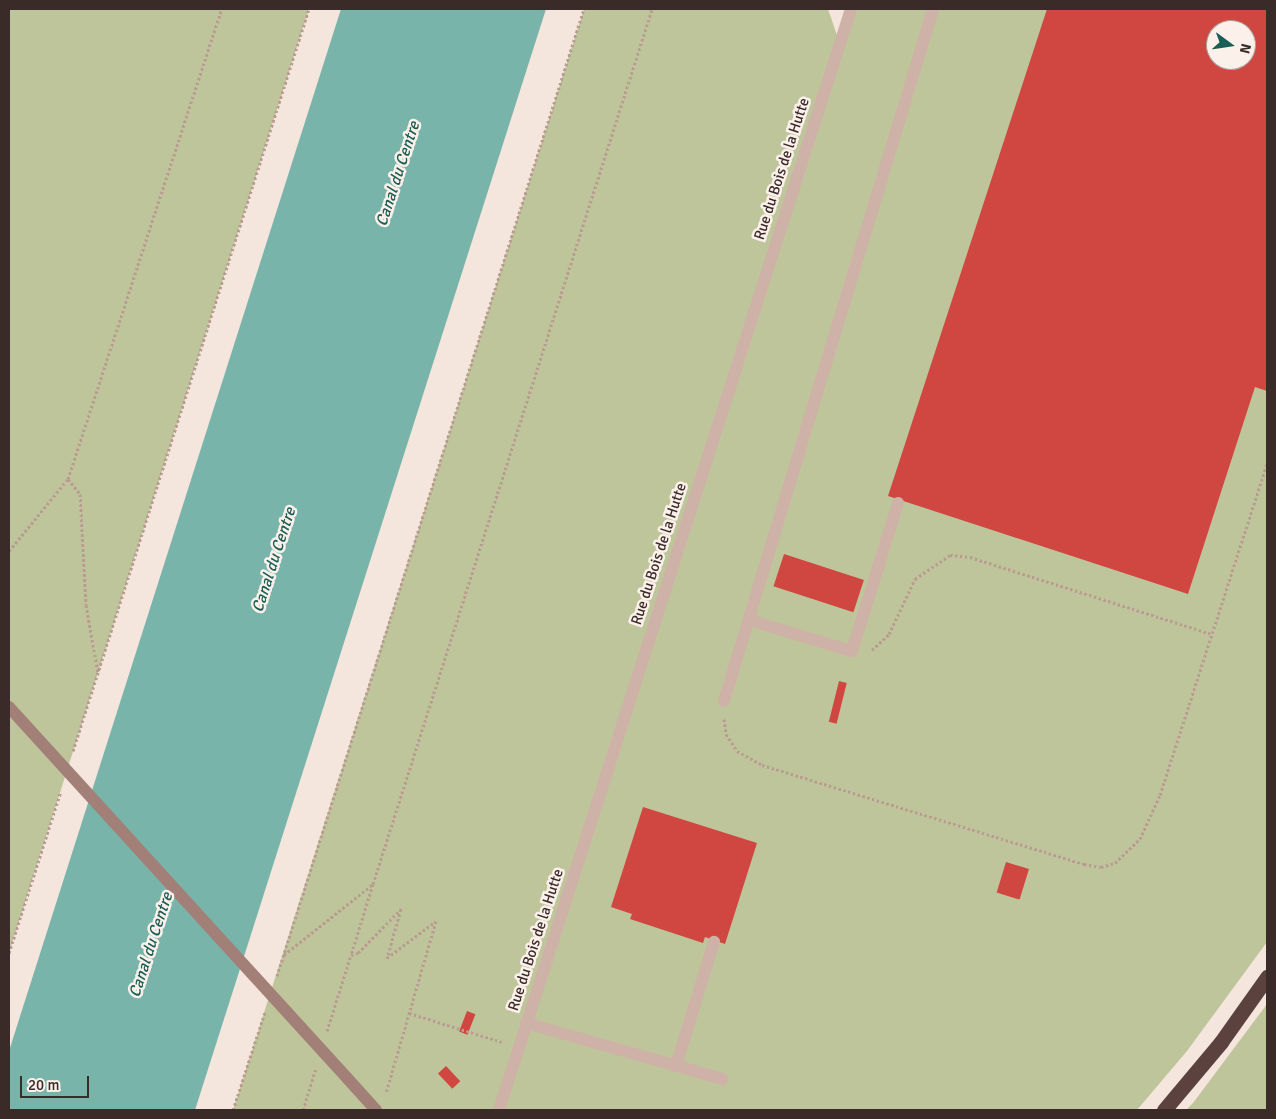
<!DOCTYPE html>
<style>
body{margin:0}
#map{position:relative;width:1276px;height:1119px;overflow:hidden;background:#f4e5dd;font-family:Signika,sans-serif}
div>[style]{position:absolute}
.green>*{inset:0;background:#bfc59b}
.water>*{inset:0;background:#79b4ab}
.building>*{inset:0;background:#cf4740;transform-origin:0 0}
.path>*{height:3px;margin-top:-1.5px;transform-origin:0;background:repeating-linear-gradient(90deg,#ba9b91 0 2.5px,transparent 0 5px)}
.lane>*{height:12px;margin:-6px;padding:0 6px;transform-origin:6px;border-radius:6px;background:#ceb2a7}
.street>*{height:12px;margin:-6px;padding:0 6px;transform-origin:6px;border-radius:6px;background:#ceb2a7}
.secondary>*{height:12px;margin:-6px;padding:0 6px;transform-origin:6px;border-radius:6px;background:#a28078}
.highway>*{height:15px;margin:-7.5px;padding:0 7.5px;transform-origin:7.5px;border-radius:7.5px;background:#5b423f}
.secondary-bridge>*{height:12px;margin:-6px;padding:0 6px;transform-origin:6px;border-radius:6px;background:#a28078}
span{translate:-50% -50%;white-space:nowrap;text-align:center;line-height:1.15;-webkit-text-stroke:5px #fbf0ea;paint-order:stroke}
.street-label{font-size:15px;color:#3a2b28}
.water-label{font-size:16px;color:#1a5f56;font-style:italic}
.frame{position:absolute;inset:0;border:10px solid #3a2b28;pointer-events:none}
.north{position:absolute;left:1206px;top:20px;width:50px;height:50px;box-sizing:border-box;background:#fbf0ea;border:1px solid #aea19c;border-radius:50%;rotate:104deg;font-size:14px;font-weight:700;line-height:20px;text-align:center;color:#3a2b28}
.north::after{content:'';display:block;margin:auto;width:18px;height:22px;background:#1a5f56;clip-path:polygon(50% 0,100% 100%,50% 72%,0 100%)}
.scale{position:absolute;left:20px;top:1076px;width:69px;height:22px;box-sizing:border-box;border:2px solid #3a2b28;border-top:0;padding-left:6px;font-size:15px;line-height:18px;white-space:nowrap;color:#3a2b28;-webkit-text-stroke:4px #fbf0ea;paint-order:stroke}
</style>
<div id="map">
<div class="green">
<i style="clip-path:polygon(9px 9px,309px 9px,9px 953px)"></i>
<i style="clip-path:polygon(evenodd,584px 9px,828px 9px,840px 44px,851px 9px,1267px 9px,1267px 942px,1187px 1051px,1137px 1110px,233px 1110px,584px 9px,1216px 30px,1246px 30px,1246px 60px,1216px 60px,1216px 30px)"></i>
<i style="clip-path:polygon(1267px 1004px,1267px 1110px,1186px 1110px,1193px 1103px)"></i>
</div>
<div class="water">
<i style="clip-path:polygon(341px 9px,546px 9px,195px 1110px,9px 1110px,9px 1051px)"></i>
</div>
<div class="building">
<i style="clip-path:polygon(evenodd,1047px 9px,1267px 9px,1267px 391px,1255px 387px,1188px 594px,888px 496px,1047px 9px,1216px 30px,1246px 30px,1246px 60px,1216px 60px,1216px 30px)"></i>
<i style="left:784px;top:554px;width:84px;height:34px;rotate:18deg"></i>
<i style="left:839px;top:681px;width:8px;height:42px;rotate:14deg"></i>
<i style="clip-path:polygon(643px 807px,757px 843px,725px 944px,705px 937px,703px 943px,630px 919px,632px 914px,611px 907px)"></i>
<i style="left:1006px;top:862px;width:24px;height:32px;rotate:17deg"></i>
<i style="left:467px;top:1011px;width:9px;height:22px;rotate:21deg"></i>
<i style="left:446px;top:1066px;width:21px;height:11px;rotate:47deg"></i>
</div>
<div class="path">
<i style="left:68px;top:479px;width:495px;rotate:-71.9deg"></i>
<i style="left:9px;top:551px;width:93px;rotate:-50.7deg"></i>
<i style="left:68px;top:479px;width:19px;rotate:51deg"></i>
<i style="left:80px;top:494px;width:111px;rotate:86.9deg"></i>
<i style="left:86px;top:605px;width:69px;rotate:80deg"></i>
<i style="left:872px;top:650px;width:23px;rotate:-43deg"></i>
<i style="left:889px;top:634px;width:61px;rotate:-64.7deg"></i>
<i style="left:915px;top:579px;width:42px;rotate:-34.4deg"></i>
<i style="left:950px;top:555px;width:20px;rotate:6deg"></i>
<i style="left:970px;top:557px;width:253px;rotate:17.7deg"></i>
<i style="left:724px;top:719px;width:15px;rotate:82deg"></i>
<i style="left:726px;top:734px;width:20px;rotate:57deg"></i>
<i style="left:737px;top:751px;width:29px;rotate:29deg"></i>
<i style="left:762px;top:765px;width:337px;rotate:17.1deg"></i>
<i style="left:1084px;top:864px;width:17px;rotate:10deg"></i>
<i style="left:1101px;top:867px;width:15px;rotate:-16deg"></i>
<i style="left:1115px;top:863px;width:35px;rotate:-44deg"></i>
<i style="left:1140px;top:839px;width:48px;rotate:-65.6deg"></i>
<i style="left:1160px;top:795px;width:348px;rotate:-72.1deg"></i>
<i style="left:73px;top:751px;width:779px;rotate:-72.36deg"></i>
<i style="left:373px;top:884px;width:918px;rotate:-72.31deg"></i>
<i style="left:9px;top:953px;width:170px;rotate:-72.2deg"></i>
<i style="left:284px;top:955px;width:114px;rotate:-38.6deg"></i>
<i style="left:373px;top:884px;width:74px;rotate:107.2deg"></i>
<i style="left:351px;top:955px;width:7px;rotate:-16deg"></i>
<i style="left:358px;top:953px;width:62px;rotate:-45.7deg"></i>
<i style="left:401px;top:909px;width:51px;rotate:105.9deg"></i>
<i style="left:387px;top:958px;width:61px;rotate:-37.1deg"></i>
<i style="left:436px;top:921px;width:179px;rotate:106.2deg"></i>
<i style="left:277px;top:976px;width:1015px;rotate:-72.39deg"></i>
<i style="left:409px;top:1013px;width:97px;rotate:17.3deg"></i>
<i style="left:327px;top:1031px;width:80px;rotate:-72.5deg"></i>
<i style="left:233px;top:1110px;width:103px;rotate:-71.9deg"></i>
<i style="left:303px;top:1110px;width:44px;rotate:-72.8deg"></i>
</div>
<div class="lane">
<i style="left:749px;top:620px;width:108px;rotate:16.8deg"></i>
<i style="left:852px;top:651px;width:155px;rotate:-72.7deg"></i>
<i style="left:724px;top:701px;width:723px;rotate:-73.19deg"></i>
<i style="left:526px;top:1023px;width:204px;rotate:15.9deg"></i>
<i style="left:676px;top:1066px;width:130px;rotate:-73deg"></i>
</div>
<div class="street">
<i style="left:499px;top:1110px;width:1156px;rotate:-72.27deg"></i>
</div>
<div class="secondary">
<i style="left:348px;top:1079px;width:42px;rotate:47.9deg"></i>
</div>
<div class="highway">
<i style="left:1164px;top:1110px;width:89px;rotate:-50deg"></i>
<i style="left:1221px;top:1042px;width:80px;rotate:-54.7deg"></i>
</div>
<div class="secondary-bridge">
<i style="left:9px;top:707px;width:503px;rotate:47.66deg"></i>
</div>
<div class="street-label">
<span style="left:782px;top:169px;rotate:-72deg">Rue du Bois de la Hutte</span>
<span style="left:659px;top:554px;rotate:-72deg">Rue du Bois de la Hutte</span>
<span style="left:536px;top:940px;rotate:-72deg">Rue du Bois de la Hutte</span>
</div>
<div class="water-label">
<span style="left:398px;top:174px;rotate:-72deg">Canal du Centre</span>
<span style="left:274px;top:560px;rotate:-72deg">Canal du Centre</span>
<span style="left:151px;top:945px;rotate:-72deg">Canal du Centre</span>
</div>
<div class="frame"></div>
<div class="north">N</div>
<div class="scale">20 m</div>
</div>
